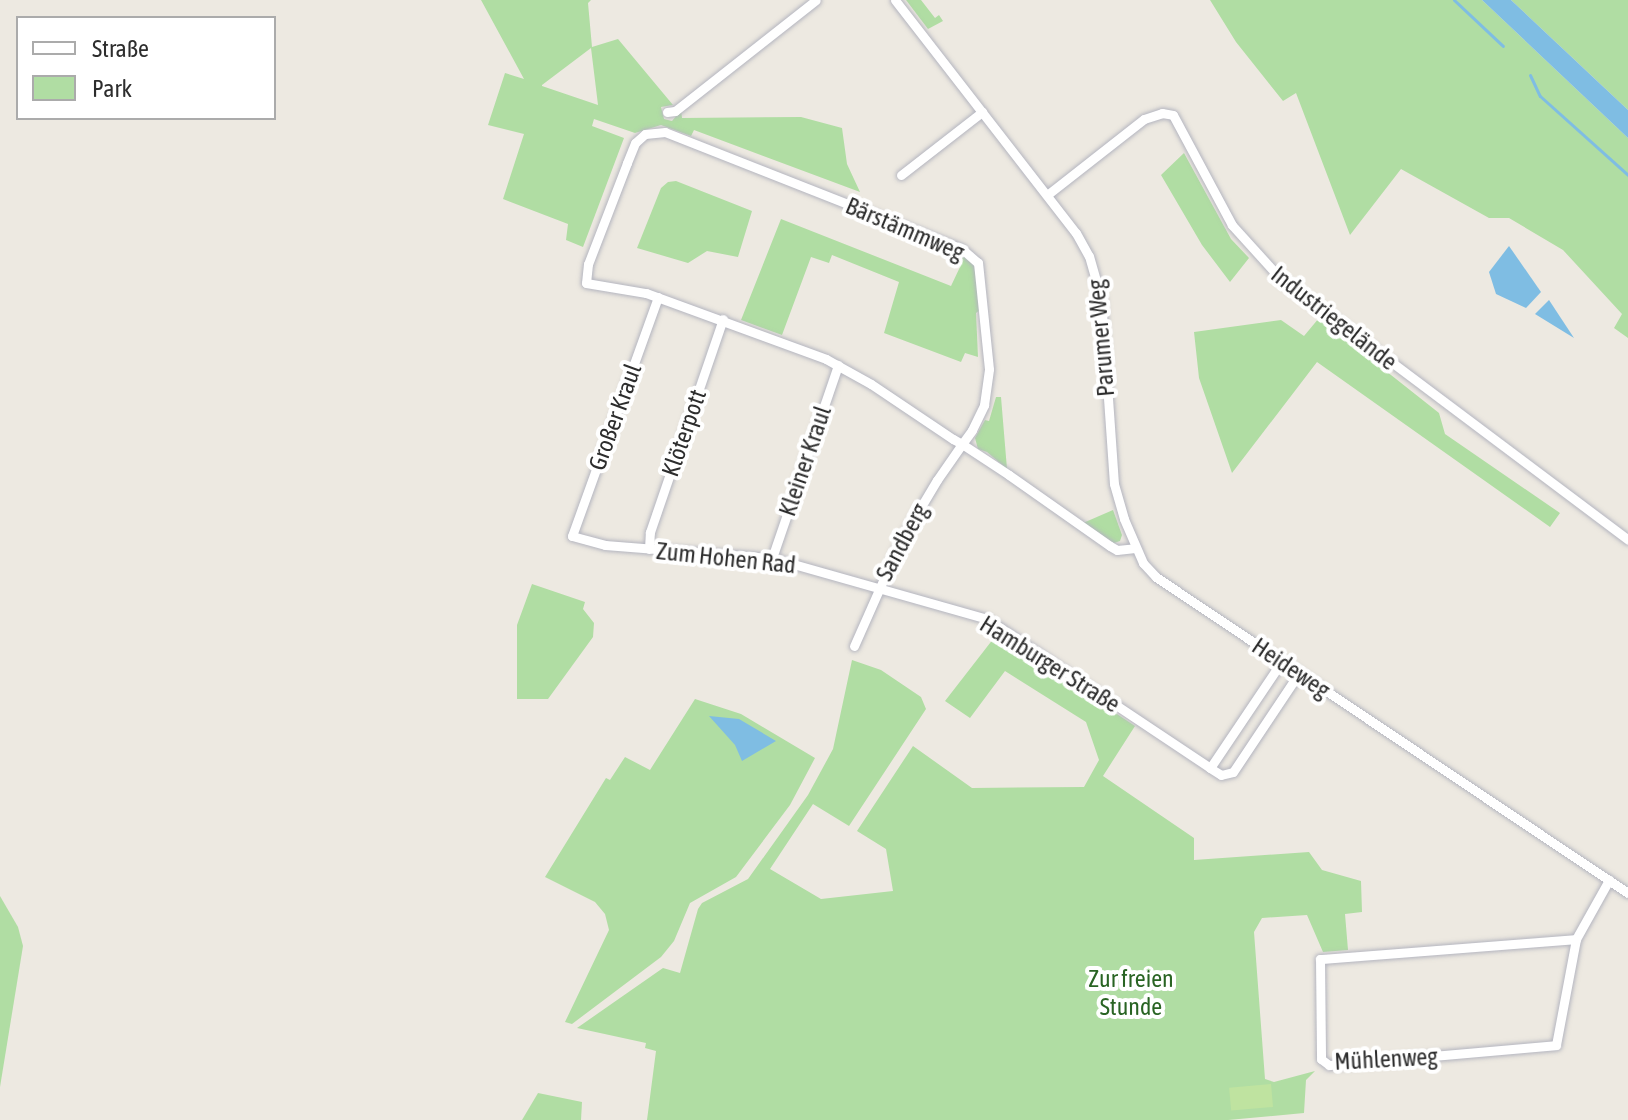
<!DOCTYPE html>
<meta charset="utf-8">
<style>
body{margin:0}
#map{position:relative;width:1628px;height:1120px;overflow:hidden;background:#ede9e1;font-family:"Asap Condensed",sans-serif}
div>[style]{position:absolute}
.green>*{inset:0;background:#b0dda3}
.pitch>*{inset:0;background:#bfe3a0;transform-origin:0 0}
.water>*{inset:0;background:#7fbde3}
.stream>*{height:3px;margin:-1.5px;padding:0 1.5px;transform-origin:1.5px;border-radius:1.5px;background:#7fbde3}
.roads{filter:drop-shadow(0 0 2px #b4b5bf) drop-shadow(0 0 2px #b4b5bf)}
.minor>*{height:9px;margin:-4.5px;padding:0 4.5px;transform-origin:4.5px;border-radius:4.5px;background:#fff}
span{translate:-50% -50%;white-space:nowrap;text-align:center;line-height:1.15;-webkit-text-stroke:8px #fff;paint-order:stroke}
.street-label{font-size:24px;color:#2d2d2d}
.park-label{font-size:24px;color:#296423}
.legend{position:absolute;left:16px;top:16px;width:260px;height:104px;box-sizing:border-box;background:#fff;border:2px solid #ababab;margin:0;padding:10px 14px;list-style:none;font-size:24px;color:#2d2d2d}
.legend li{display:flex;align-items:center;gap:16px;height:40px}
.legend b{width:40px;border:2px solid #ababab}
</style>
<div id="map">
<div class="green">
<i style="clip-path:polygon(evenodd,481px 0,591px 0,588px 3px,592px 47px,618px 39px,673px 105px,661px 107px,664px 119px,672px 121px,681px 110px,682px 118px,801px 117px,842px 128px,847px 164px,860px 192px,694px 130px,691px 136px,661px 125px,635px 133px,594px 119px,592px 126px,624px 138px,583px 247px,566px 240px,568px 224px,503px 199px,524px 134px,488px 125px,505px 73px,524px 79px,481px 0,591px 48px,598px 105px,542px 86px,542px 85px,591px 48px)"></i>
<i style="clip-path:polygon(906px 0,921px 0,935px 18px,939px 15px,943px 21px,928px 29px)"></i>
<i style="clip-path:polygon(1210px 0,1482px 0,1628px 138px,1628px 338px,1614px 328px,1622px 314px,1563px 250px,1509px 218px,1489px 218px,1401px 169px,1350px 235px,1296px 93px,1283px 101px,1236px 42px)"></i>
<i style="clip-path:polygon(1511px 0,1628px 0,1628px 110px,1577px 62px)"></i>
<i style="clip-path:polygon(1184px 153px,1231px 239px,1249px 258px,1230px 282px,1202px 245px,1161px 175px)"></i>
<i style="clip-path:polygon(676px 181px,752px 211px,738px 257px,707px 251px,688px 263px,637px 248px,661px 188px,668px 182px)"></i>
<i style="clip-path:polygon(781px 219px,951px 286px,960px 267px,951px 263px,955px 250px,966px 256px,974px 265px,981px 309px,976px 313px,978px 357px,965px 353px,961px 362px,884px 333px,899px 282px,832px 255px,829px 263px,811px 257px,782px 335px,741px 320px)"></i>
<i style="clip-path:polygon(1319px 318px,1439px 413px,1445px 434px,1560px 513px,1550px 527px,1317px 362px,1232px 473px,1199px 378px,1194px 332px,1281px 320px,1304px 336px)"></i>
<i style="clip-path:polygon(996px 397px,1001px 397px,1007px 469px,987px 452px,978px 449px,975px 438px,985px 420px,989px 421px)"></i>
<i style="clip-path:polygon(1113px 510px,1122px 535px,1120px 541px,1114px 543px,1083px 523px)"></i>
<i style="clip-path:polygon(532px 584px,585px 602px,583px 609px,594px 623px,593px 637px,548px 699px,517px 699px,517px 625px)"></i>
<i style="clip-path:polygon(997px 634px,1135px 726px,1103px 776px,1194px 838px,1194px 860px,1309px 852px,1322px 870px,1361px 881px,1362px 912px,1345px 914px,1348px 950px,1323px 952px,1307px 915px,1262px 918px,1254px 932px,1265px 1079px,1274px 1082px,1315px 1071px,1306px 1080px,1304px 1113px,1228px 1120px,647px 1120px,656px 1051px,645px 1048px,646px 1043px,577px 1028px,663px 968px,680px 973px,698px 909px,702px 903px,748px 879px,808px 795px,833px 749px,852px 660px,881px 670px,921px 697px,926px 709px,849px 826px,813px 804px,770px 869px,821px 899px,893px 891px,886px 849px,857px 831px,913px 746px,972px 788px,1084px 787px,1099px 760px,1086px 722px,1005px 671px,970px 718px,945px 701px)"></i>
<i style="clip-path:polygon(695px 699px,741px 714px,815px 758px,790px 805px,736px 877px,690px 903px,674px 941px,661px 957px,572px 1024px,565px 1022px,609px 930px,605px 914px,595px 902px,545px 877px,606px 778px,610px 780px,625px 757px,650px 770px)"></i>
<i style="clip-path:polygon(0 896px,18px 927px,23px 946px,0 1087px)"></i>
<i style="clip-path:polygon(538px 1093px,582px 1102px,581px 1120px,522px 1120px)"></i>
</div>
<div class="pitch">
<i style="left:1271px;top:1084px;width:23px;height:42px;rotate:85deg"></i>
</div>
<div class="water">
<i style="clip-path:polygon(1482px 0,1511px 0,1628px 110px,1628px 138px)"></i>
<i style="clip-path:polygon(1509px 246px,1541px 292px,1526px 308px,1496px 294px,1489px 272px)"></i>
<i style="clip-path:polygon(1549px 300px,1574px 338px,1535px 314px)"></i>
<i style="clip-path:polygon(709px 716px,739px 719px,776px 741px,742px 761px,735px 745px)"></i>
</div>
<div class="stream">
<i style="left:1454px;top:0;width:67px;rotate:43.2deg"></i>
<i style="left:1530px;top:75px;width:23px;rotate:65deg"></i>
<i style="left:1540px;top:96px;width:118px;rotate:41.9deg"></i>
</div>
<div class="roads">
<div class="minor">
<i style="left:895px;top:0;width:295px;rotate:52.2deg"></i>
<i style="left:1076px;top:233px;width:26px;rotate:61deg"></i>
<i style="left:1089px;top:256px;width:44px;rotate:74.1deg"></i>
<i style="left:1101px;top:298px;width:186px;rotate:86deg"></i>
<i style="left:1114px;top:484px;width:36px;rotate:74deg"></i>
<i style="left:1124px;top:519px;width:48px;rotate:66.6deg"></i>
<i style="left:1143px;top:563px;width:19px;rotate:47deg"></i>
<i style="left:1156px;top:577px;width:568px;rotate:33.8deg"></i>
<i style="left:667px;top:112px;width:8px;rotate:-7deg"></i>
<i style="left:675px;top:111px;width:179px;rotate:-38.2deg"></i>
<i style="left:901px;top:175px;width:103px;rotate:-37.9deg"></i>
<i style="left:1047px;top:195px;width:123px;rotate:-38.1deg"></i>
<i style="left:1144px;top:119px;width:19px;rotate:-18deg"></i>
<i style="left:1162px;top:113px;width:11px;rotate:10deg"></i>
<i style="left:1173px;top:115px;width:125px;rotate:61.8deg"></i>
<i style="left:1232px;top:225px;width:73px;rotate:47.8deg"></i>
<i style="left:1281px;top:279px;width:434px;rotate:36.9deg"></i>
<i style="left:658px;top:297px;width:254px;rotate:109.8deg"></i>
<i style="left:572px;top:536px;width:34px;rotate:15deg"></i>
<i style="left:605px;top:545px;width:168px;rotate:4.5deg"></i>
<i style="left:772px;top:558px;width:223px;rotate:15.8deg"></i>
<i style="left:987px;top:619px;width:268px;rotate:33.7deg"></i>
<i style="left:649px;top:549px;width:17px;rotate:-87deg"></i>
<i style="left:650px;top:532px;width:225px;rotate:-71.1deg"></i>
<i style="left:772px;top:558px;width:204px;rotate:-71.1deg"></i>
<i style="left:854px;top:646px;width:114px;rotate:-66.1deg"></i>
<i style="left:900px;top:542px;width:72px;rotate:-59.2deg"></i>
<i style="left:937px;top:480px;width:44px;rotate:-55.2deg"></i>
<i style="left:962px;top:444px;width:17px;rotate:-54deg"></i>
<i style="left:972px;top:430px;width:28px;rotate:-64deg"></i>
<i style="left:984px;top:405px;width:36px;rotate:-82deg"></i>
<i style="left:989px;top:369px;width:107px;rotate:-95.9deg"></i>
<i style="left:978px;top:263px;width:21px;rotate:-139deg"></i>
<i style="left:962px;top:249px;width:319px;rotate:-158.5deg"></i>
<i style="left:665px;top:132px;width:20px;rotate:174deg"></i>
<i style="left:645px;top:134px;width:13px;rotate:138deg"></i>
<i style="left:635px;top:143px;width:22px;rotate:112deg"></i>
<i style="left:627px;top:163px;width:108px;rotate:111.1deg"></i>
<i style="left:588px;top:264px;width:19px;rotate:96deg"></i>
<i style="left:586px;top:283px;width:61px;rotate:9.5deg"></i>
<i style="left:646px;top:293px;width:192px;rotate:20.1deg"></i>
<i style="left:826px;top:359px;width:51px;rotate:29.1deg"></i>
<i style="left:871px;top:384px;width:99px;rotate:33.9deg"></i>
<i style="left:953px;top:439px;width:10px;rotate:29deg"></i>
<i style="left:962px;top:444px;width:56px;rotate:33.4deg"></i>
<i style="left:1009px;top:475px;width:123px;rotate:35.1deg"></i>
<i style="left:1110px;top:546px;width:8px;rotate:30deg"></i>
<i style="left:1117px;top:550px;width:18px;rotate:-6deg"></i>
<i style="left:1282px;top:661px;width:129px;rotate:123.9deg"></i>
<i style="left:1210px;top:768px;width:13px;rotate:32deg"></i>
<i style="left:1221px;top:775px;width:12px;rotate:-14deg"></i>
<i style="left:1233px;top:772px;width:119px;rotate:-56.3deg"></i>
<i style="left:1576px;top:939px;width:257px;rotate:175.5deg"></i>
<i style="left:1320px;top:959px;width:100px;rotate:89.4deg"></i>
<i style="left:1321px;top:1059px;width:10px;rotate:37deg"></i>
<i style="left:1329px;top:1065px;width:228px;rotate:-5deg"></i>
<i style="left:1556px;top:1045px;width:108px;rotate:-79.3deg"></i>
<i style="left:1576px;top:939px;width:68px;rotate:-60.8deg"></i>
</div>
</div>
<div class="street-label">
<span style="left:905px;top:229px;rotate:23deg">Bärstämmweg</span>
<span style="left:1334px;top:318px;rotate:38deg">Industriegelände</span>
<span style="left:1101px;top:338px;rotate:-95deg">Parumer Weg</span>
<span style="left:615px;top:417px;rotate:-70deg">Großer Kraul</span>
<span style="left:684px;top:433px;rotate:-71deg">Klöterpott</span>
<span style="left:805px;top:461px;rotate:-71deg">Kleiner Kraul</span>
<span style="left:902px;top:542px;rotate:-62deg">Sandberg</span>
<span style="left:726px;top:558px;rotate:6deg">Zum Hohen Rad</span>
<span style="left:1050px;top:664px;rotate:32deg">Hamburger Straße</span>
<span style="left:1291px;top:668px;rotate:34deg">Heideweg</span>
<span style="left:1386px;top:1059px;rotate:-3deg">Mühlenweg</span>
</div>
<div class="park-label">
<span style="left:1131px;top:993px">Zur freien<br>Stunde</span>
</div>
<ul class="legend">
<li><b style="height:10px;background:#fff"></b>Straße</li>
<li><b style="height:22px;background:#b0dda3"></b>Park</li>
</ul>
</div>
